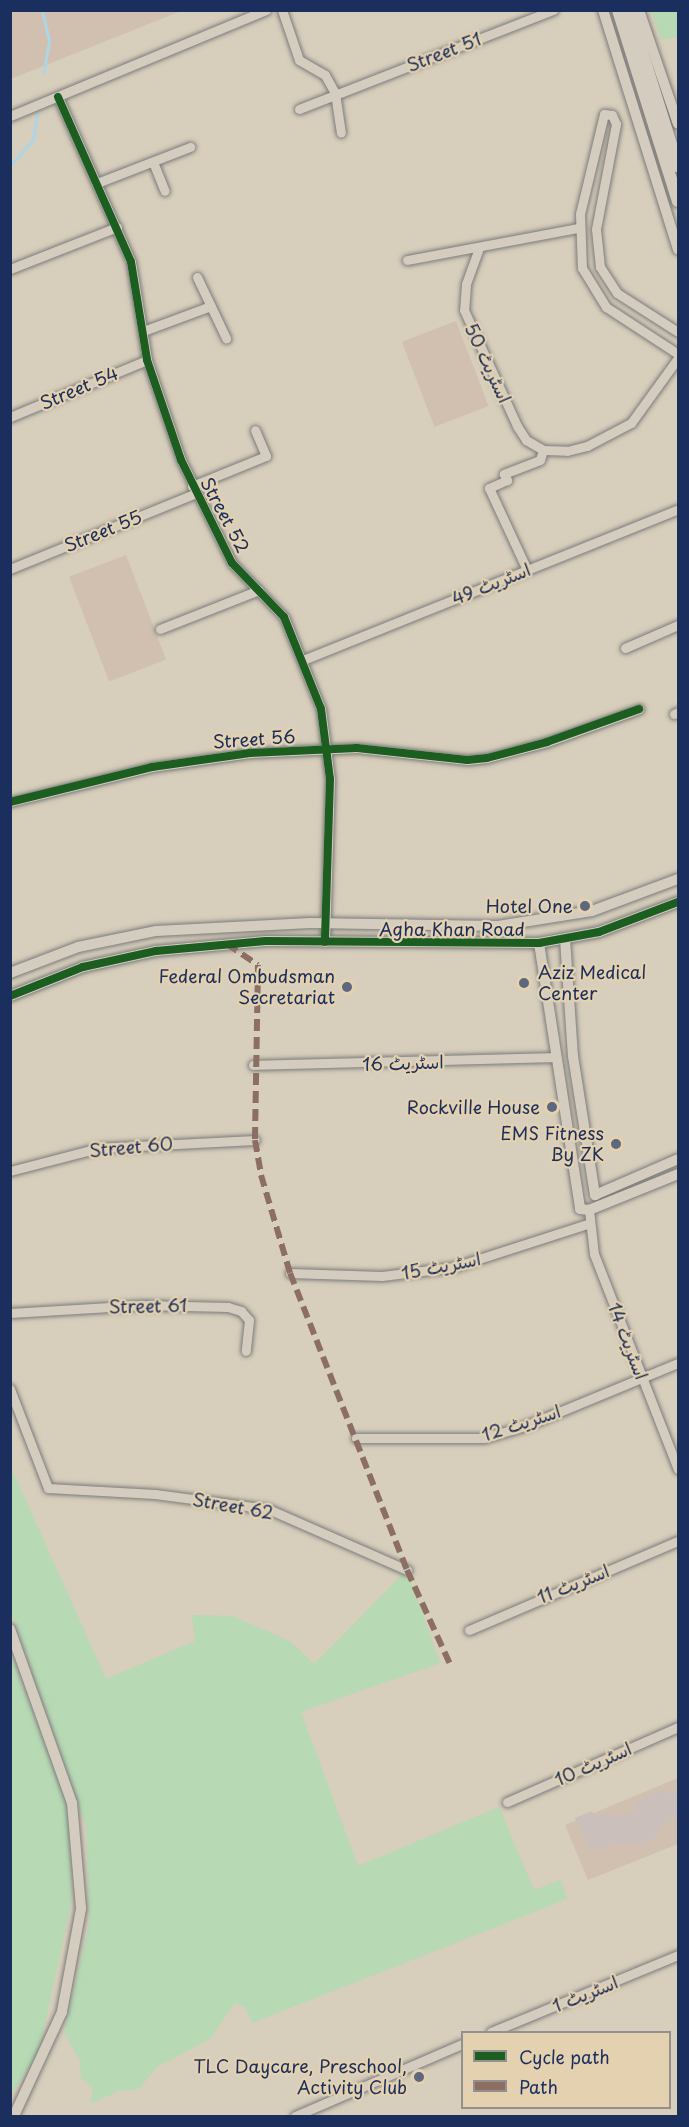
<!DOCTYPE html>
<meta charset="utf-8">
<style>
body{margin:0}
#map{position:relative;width:689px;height:2127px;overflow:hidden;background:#d7cebb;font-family:"Playpen Sans","Playpen Sans Arabic",sans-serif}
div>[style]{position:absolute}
.built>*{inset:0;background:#d1c0af;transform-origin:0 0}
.green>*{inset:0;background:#b7d9b4}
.stream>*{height:3px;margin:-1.5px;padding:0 1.5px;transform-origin:1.5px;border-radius:1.5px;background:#acd6e8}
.building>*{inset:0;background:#cabfba}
.roads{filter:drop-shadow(0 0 2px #7c7c7c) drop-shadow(0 0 2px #7c7c7c)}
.minor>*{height:9px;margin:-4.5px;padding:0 4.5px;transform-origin:4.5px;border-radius:4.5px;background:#d3ccbf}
.tertiary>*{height:10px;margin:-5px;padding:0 5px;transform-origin:5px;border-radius:5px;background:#d3ccbf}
.secondary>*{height:12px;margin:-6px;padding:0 6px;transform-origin:6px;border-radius:6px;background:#d3ccbf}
.quiet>*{height:6px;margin-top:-3px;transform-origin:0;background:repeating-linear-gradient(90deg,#8d6e63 0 12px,transparent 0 18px)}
.cycleway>*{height:8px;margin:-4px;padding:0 4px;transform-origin:4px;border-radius:4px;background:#1b5e20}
.dots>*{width:16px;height:16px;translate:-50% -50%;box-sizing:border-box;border:3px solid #e3d1af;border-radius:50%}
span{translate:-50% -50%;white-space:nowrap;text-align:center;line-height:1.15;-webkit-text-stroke:4.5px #e3d1af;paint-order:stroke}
.street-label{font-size:18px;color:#1b2f5e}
.poi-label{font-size:18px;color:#1b2f5e}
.right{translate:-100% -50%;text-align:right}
.left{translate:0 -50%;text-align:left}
.frame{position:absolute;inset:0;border:12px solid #1b2f5e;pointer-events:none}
.legend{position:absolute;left:461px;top:2031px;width:210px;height:78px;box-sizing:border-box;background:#e3d1af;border:2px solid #93908f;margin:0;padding:8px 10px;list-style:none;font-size:18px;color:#1b2f5e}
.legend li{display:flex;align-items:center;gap:12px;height:30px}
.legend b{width:30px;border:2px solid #93908f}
</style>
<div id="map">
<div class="built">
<i style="clip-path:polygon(11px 10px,181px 10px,181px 11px,11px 79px)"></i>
<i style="left:456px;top:321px;width:91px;height:58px;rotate:69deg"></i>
<i style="left:126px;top:555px;width:112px;height:61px;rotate:69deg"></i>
<i style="clip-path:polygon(678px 1778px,678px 1844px,588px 1880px,565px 1825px)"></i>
</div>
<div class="green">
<i style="clip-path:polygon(651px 11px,678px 11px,678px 37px,662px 40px)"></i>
<i style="clip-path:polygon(10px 1465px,106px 1679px,195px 1641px,192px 1615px,232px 1616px,290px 1641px,314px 1664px,407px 1570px,440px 1663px,301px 1712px,358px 1866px,499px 1807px,534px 1890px,561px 1880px,567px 1899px,252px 2023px,245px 2007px,235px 2003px,210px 2039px,157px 2067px,139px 2089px,119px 2091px,90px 2104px,93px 2088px,81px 2078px,80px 2061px,64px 2032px,89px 1924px,86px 1827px,11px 1611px)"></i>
<i style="clip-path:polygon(10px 1652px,70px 1812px,72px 1899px,39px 2052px,11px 2095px)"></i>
</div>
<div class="stream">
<i style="left:42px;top:10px;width:31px;rotate:77deg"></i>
<i style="left:49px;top:40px;width:33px;rotate:99deg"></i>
<i style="left:10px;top:166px;width:35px;rotate:-49deg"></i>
<i style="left:33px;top:140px;width:26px;rotate:-81deg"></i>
</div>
<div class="building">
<i style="clip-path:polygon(665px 1789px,667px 1794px,678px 1789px,678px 1816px,660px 1826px,656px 1837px,636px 1846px,624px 1843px,591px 1851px,575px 1818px,592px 1811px,594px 1815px,638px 1813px,635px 1805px,642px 1798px)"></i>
</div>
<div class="roads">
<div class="minor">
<i style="left:282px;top:10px;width:53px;rotate:71.2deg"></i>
<i style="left:299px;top:60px;width:30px;rotate:30deg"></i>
<i style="left:325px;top:75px;width:21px;rotate:61deg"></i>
<i style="left:335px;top:93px;width:40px;rotate:81.5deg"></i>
<i style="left:58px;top:97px;width:180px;rotate:66.1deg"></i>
<i style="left:131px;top:262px;width:99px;rotate:80.7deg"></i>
<i style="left:147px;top:360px;width:106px;rotate:71.2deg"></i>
<i style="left:181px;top:460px;width:115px;rotate:63.7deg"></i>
<i style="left:232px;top:563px;width:75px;rotate:46.1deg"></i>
<i style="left:284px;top:617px;width:99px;rotate:68.1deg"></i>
<i style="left:321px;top:709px;width:71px;rotate:82.7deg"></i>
<i style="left:330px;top:779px;width:163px;rotate:91.8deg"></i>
<i style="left:299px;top:109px;width:273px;rotate:-21.3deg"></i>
<i style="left:10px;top:116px;width:277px;rotate:-22.5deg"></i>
<i style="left:153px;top:162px;width:31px;rotate:68deg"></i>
<i style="left:97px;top:183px;width:100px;rotate:-21.2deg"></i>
<i style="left:479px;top:248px;width:38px;rotate:110deg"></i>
<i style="left:466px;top:284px;width:26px;rotate:94deg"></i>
<i style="left:464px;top:310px;width:128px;rotate:65.4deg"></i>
<i style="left:517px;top:426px;width:17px;rotate:57deg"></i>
<i style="left:526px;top:440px;width:20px;rotate:30deg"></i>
<i style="left:543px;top:450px;width:10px;rotate:107deg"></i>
<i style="left:540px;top:460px;width:39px;rotate:159deg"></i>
<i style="left:504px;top:474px;width:7px;rotate:63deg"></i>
<i style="left:507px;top:480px;width:20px;rotate:156deg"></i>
<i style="left:489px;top:488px;width:90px;rotate:65.1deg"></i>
<i style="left:407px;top:260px;width:174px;rotate:-10.6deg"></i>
<i style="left:10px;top:269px;width:115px;rotate:-21.4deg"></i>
<i style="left:197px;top:277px;width:68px;rotate:64.6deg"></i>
<i style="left:146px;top:330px;width:69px;rotate:-20.3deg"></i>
<i style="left:678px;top:332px;width:72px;rotate:-147.4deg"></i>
<i style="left:617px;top:293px;width:31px;rotate:-123deg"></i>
<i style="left:600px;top:267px;width:38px;rotate:-96deg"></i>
<i style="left:596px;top:229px;width:107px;rotate:-79.2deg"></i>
<i style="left:616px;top:124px;width:10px;rotate:-114deg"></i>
<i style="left:612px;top:115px;width:8px;rotate:-173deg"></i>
<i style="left:604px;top:114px;width:103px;rotate:103.5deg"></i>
<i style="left:580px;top:214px;width:54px;rotate:87.9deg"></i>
<i style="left:582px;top:268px;width:46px;rotate:58.4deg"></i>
<i style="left:606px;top:307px;width:86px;rotate:33.1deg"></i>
<i style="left:10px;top:417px;width:148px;rotate:-22.6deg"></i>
<i style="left:543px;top:450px;width:24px;rotate:2deg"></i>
<i style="left:567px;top:451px;width:21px;rotate:-14deg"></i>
<i style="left:587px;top:446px;width:50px;rotate:-27.6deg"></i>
<i style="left:631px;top:423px;width:80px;rotate:-54.1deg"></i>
<i style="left:192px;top:486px;width:80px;rotate:-22.1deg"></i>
<i style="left:266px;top:456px;width:28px;rotate:-113deg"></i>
<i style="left:10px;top:569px;width:201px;rotate:-22.2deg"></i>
<i style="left:160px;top:629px;width:106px;rotate:-21.5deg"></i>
<i style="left:625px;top:648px;width:58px;rotate:-23.5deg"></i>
<i style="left:303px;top:660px;width:404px;rotate:-21.9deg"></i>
<i style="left:674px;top:714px;width:4px;rotate:-27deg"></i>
<i style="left:10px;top:802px;width:146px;rotate:-13.8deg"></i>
<i style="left:152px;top:767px;width:99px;rotate:-8.1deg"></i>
<i style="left:250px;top:753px;width:107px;rotate:-2.7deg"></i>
<i style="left:357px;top:748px;width:111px;rotate:6.2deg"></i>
<i style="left:467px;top:760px;width:20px;rotate:-6deg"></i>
<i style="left:487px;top:758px;width:62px;rotate:-14.9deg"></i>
<i style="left:547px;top:742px;width:98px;rotate:-19.7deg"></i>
<i style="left:253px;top:1065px;width:300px;rotate:-1.5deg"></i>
<i style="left:10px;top:1171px;width:91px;rotate:-14.6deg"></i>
<i style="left:98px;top:1148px;width:157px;rotate:-2.9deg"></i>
<i style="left:589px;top:1210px;width:44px;rotate:83.5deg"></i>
<i style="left:594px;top:1254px;width:231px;rotate:68.7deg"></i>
<i style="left:290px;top:1273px;width:92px;rotate:1.9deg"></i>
<i style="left:382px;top:1276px;width:73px;rotate:-7.1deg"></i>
<i style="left:454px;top:1267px;width:140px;rotate:-17.9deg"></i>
<i style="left:10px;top:1313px;width:133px;rotate:-3.4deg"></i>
<i style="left:143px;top:1305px;width:85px;rotate:1.3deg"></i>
<i style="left:228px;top:1307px;width:14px;rotate:17deg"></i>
<i style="left:241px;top:1311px;width:12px;rotate:48deg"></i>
<i style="left:249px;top:1320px;width:31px;rotate:96deg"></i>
<i style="left:10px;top:1389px;width:106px;rotate:69deg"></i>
<i style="left:48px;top:1488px;width:107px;rotate:3.2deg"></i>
<i style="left:155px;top:1494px;width:114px;rotate:7.6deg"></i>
<i style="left:268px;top:1509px;width:152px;rotate:23.7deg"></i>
<i style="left:356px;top:1438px;width:128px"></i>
<i style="left:484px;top:1438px;width:43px;rotate:-16.3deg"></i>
<i style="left:525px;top:1426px;width:165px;rotate:-22.4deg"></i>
<i style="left:469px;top:1630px;width:227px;rotate:-23.1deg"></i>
<i style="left:507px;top:1802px;width:187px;rotate:-23.7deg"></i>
<i style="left:491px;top:2032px;width:202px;rotate:-22.4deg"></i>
<i style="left:295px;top:2116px;width:182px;rotate:-23.3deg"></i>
</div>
<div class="tertiary">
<i style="left:603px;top:10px;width:251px;rotate:72.6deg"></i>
<i style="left:639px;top:10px;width:120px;rotate:71.1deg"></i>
<i style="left:565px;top:939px;width:117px;rotate:86.1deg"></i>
<i style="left:573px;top:1056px;width:141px;rotate:81deg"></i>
<i style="left:595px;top:1195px;width:90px;rotate:-23.4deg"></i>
<i style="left:539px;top:943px;width:269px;rotate:81.2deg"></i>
<i style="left:580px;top:1209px;width:9px;rotate:6deg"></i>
<i style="left:589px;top:1210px;width:96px;rotate:-22deg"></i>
<i style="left:10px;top:973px;width:73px;rotate:-20.9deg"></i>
<i style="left:78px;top:947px;width:80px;rotate:-11.6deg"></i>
<i style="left:156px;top:931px;width:154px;rotate:-3deg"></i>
<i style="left:310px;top:923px;width:188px;rotate:0.9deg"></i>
<i style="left:498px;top:926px;width:95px;rotate:-9.1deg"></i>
<i style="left:592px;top:911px;width:92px;rotate:-20.4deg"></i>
<i style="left:10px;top:996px;width:79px;rotate:-21.7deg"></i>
<i style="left:83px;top:967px;width:75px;rotate:-12.4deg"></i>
<i style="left:156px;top:951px;width:110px;rotate:-5.2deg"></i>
<i style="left:266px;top:941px;width:273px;rotate:0.4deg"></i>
<i style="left:539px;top:943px;width:61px;rotate:-10.4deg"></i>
<i style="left:599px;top:932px;width:85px;rotate:-20.8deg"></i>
<i style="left:10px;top:1629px;width:185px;rotate:70.4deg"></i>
<i style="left:72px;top:1803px;width:106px;rotate:85.1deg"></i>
<i style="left:81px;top:1909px;width:105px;rotate:100.5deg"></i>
<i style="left:62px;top:2012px;width:115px;rotate:114.8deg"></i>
</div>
<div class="secondary">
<i style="left:618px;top:10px;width:200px;rotate:72.6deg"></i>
<i style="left:629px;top:10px;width:164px;rotate:72.6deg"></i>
</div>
</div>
<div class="quiet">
<i style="left:227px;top:944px;width:37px;rotate:34deg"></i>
<i style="left:258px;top:965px;width:175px;rotate:91deg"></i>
<i style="left:255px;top:1140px;width:36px;rotate:80deg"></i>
<i style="left:261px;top:1175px;width:102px;rotate:73.5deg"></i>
<i style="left:290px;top:1273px;width:319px;rotate:68.5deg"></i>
<i style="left:407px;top:1570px;width:106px;rotate:65.4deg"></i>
</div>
<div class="cycleway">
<i style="left:58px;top:97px;width:180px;rotate:66.1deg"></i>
<i style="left:131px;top:262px;width:99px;rotate:80.7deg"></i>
<i style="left:147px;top:360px;width:106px;rotate:71.2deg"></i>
<i style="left:181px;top:460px;width:115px;rotate:63.7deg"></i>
<i style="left:232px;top:563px;width:75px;rotate:46.1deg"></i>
<i style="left:284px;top:617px;width:99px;rotate:68.1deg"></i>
<i style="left:321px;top:709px;width:71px;rotate:82.7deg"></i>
<i style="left:330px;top:779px;width:163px;rotate:91.8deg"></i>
<i style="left:10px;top:802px;width:146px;rotate:-13.8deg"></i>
<i style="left:152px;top:767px;width:99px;rotate:-8.1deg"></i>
<i style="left:250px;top:753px;width:107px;rotate:-2.7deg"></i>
<i style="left:357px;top:748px;width:111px;rotate:6.2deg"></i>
<i style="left:467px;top:760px;width:20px;rotate:-6deg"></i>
<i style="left:487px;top:758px;width:62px;rotate:-14.9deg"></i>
<i style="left:547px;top:742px;width:98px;rotate:-19.7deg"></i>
<i style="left:10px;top:996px;width:79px;rotate:-21.7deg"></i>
<i style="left:83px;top:967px;width:75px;rotate:-12.4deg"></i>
<i style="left:156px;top:951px;width:110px;rotate:-5.2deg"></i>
<i style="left:266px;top:941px;width:273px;rotate:0.4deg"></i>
<i style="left:539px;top:943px;width:61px;rotate:-10.4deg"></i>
<i style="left:599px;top:932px;width:85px;rotate:-20.8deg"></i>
</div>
<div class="dots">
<i style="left:585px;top:906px;background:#5d677f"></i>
<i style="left:524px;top:983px;background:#5d677f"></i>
<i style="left:347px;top:987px;background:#5d677f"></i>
<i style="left:552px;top:1107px;background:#5d677f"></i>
<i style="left:616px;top:1144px;background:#5d677f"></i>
<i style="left:419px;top:2077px;background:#5d677f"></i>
</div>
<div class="street-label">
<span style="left:444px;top:52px;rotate:-21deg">Street 51</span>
<span style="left:488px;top:363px;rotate:65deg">اسٹریٹ 50</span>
<span style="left:79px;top:388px;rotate:-23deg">Street 54</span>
<span style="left:225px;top:515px;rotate:62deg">Street 52</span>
<span style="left:103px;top:531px;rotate:-22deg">Street 55</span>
<span style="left:491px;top:584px;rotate:-22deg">اسٹریٹ 49</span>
<span style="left:254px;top:739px;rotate:-4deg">Street 56</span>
<span style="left:452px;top:929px">Agha Khan Road</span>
<span style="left:403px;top:1063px;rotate:-2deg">اسٹریٹ 16</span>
<span style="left:131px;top:1147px;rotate:-5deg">Street 60</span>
<span style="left:441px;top:1266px;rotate:-11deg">اسٹریٹ 15</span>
<span style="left:148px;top:1306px;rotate:-1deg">Street 61</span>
<span style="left:628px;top:1341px;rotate:69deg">اسٹریٹ 14</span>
<span style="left:521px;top:1423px;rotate:-18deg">اسٹریٹ 12</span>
<span style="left:233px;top:1506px;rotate:10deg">Street 62</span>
<span style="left:573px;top:1584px;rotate:-22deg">اسٹریٹ 11</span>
<span style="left:593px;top:1764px;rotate:-24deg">اسٹریٹ 10</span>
<span style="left:585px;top:1994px;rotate:-22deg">اسٹریٹ 1</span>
</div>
<div class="poi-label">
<span class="right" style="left:573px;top:906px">Hotel One</span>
<span class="left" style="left:538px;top:983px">Aziz Medical<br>Center</span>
<span class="right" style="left:335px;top:987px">Federal Ombudsman<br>Secretariat</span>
<span class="right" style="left:540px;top:1107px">Rockville House</span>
<span class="right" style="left:604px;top:1144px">EMS Fitness<br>By ZK</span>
<span class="right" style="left:407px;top:2077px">TLC Daycare, Preschool,<br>Activity Club</span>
</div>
<div class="frame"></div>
<ul class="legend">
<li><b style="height:8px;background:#1b5e20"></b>Cycle path</li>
<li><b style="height:8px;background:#8d6e63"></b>Path</li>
</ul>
</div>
